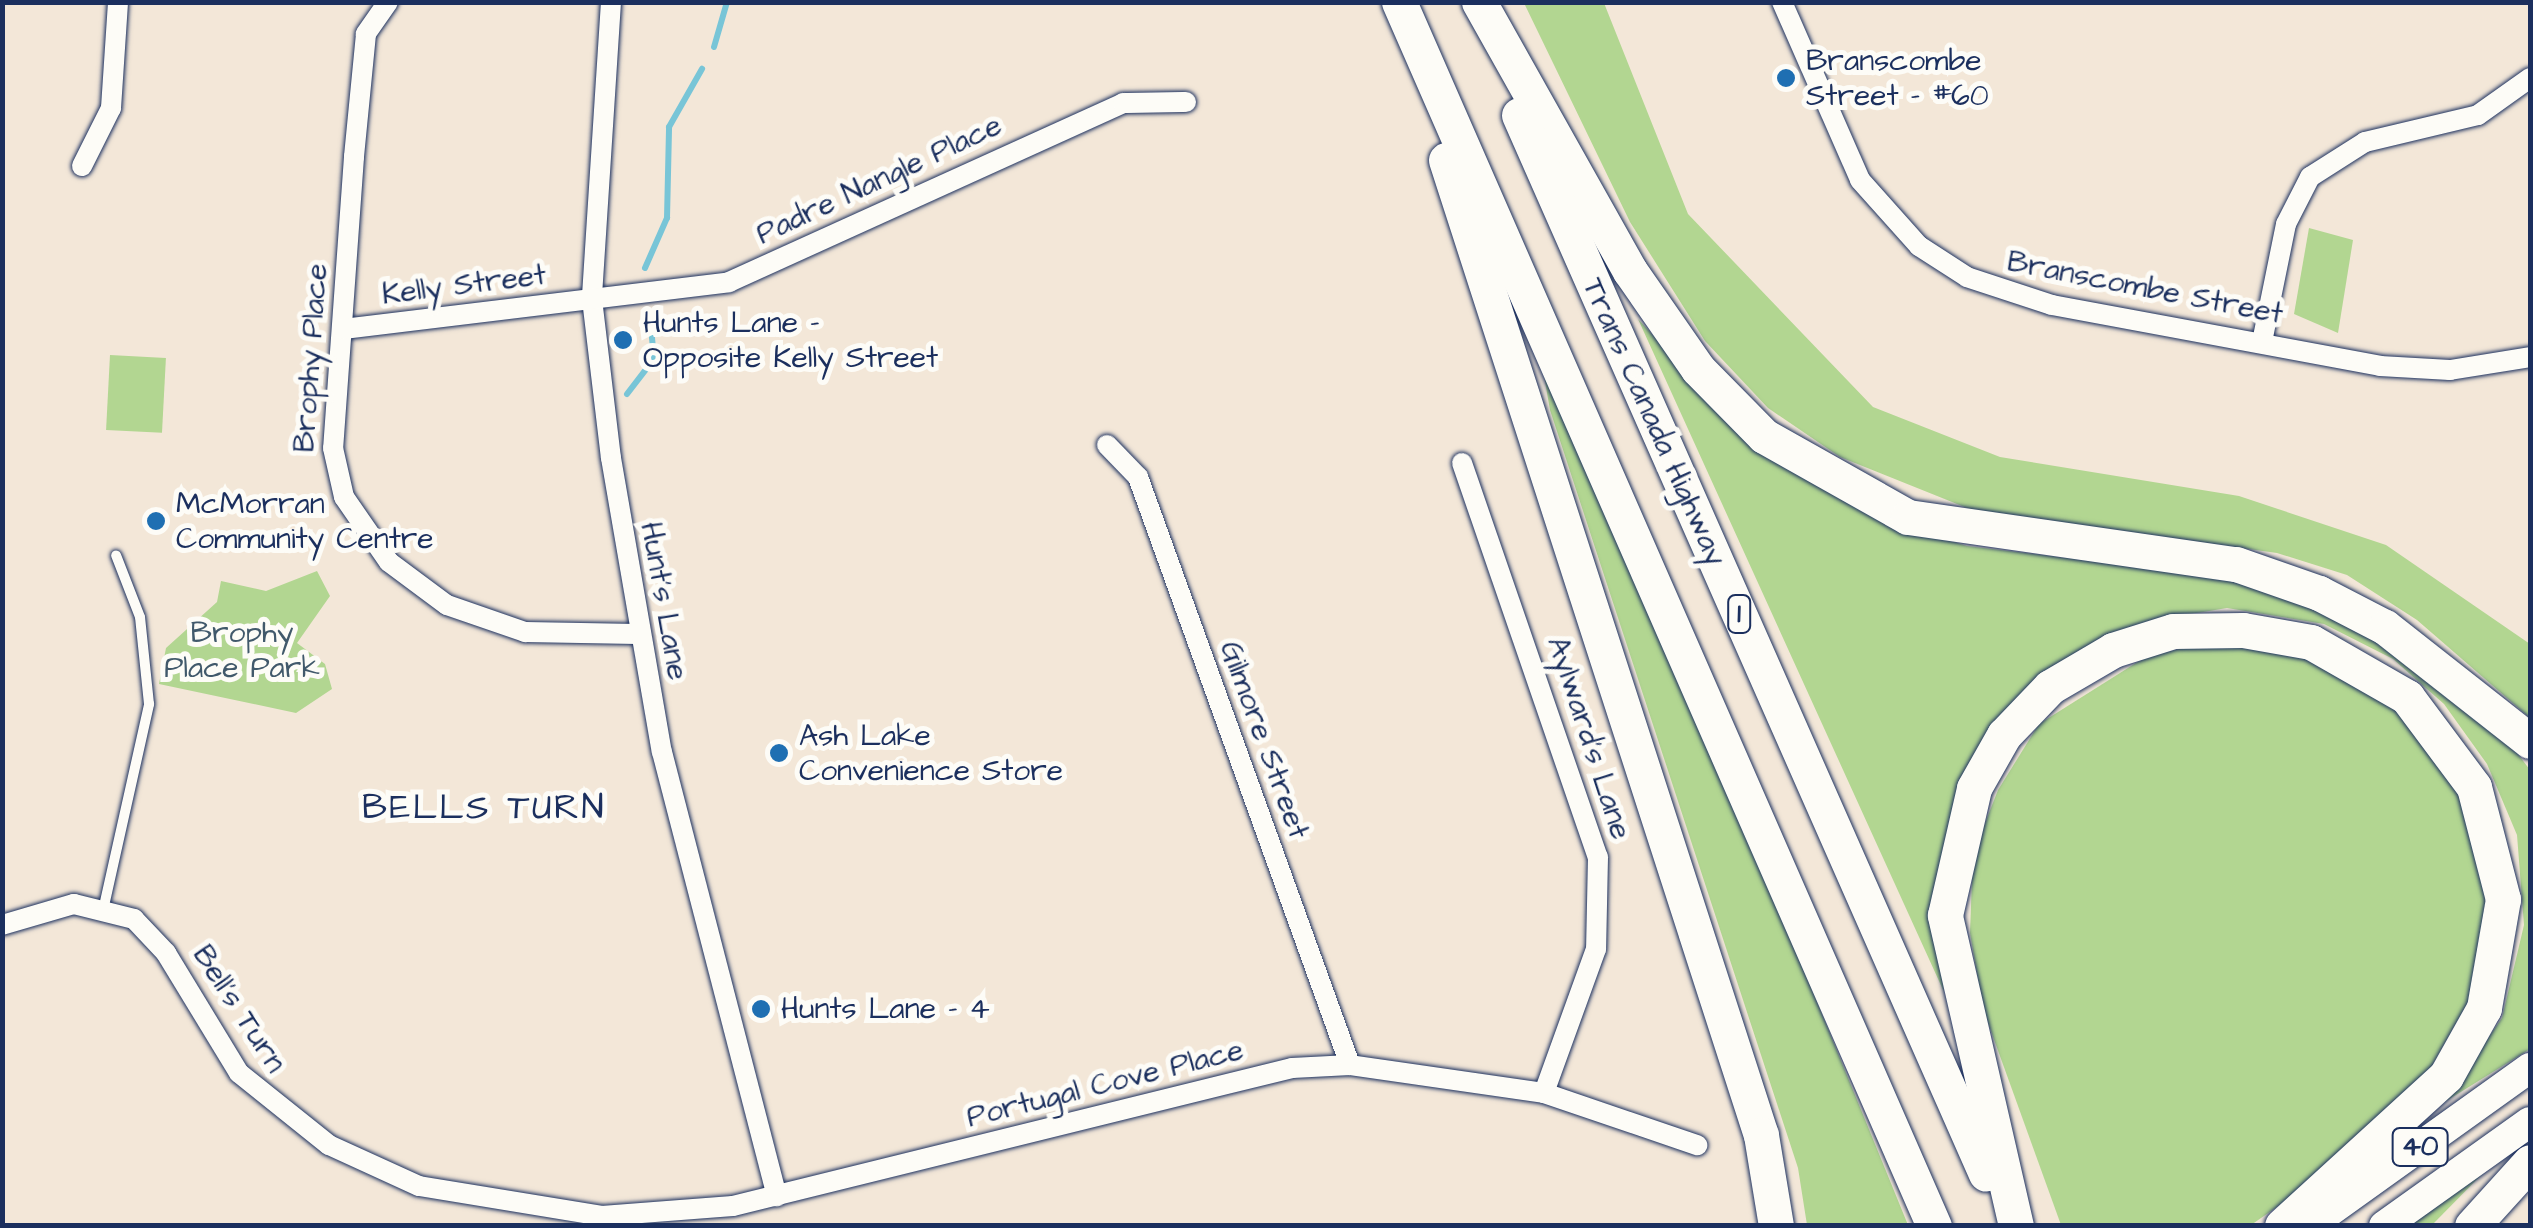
<!DOCTYPE html>
<style>
body{margin:0}
#map{position:relative;width:2533px;height:1228px;overflow:hidden;background:#f3e7d8;font-family:"Architects Daughter",sans-serif}
div>[style]{position:absolute}
.green>*{inset:0;background:#b2d691;transform-origin:0 0}
.stream>*{height:6px;margin:-3px;padding:0 3px;transform-origin:3px;border-radius:3px;background:#78c5d7}
.roads{filter:drop-shadow(0 0 2px #1b2f5e) drop-shadow(0 0 2px #1b2f5e)}
.lane>*{height:10px;margin:-5px;padding:0 5px;transform-origin:5px;border-radius:5px;background:#fdfcf7}
.street>*{height:20px;margin:-10px;padding:0 10px;transform-origin:10px;border-radius:10px;background:#fdfcf7}
.primary>*{height:30px;margin:-15px;padding:0 15px;transform-origin:15px;border-radius:15px;background:#fdfcf7}
.highway>*{height:35px;margin:-17.5px;padding:0 17.5px;transform-origin:17.5px;border-radius:17.5px;background:#fdfcf7}
.dots>*{width:28px;height:28px;translate:-50% -50%;box-sizing:border-box;border:5px solid #fdfcf7;border-radius:50%}
span{translate:-50% -50%;white-space:nowrap;text-align:center;line-height:1.15;-webkit-text-stroke:10px #fdfcf7;paint-order:stroke}
.shield-label span{padding:2px 8px;background:#fdfcf7;border:2px solid;border-radius:8px;-webkit-text-stroke-width:0}
.shield-label{font-size:28px;color:#1b2f5e;font-weight:700}
.poi-label{font-size:30px;color:#1b2f5e}
.left{translate:0 -50%;text-align:left}
.street-label{font-size:30px;color:#1b2f5e}
.park-label{font-size:30px;color:#41596b}
.quarter-label{font-size:35px;color:#1b2f5e;letter-spacing:2.5px}
.frame{position:absolute;inset:0;border:5px solid #1b2f5e;pointer-events:none}
</style>
<div id="map">
<div class="green">
<i style="clip-path:polygon(1524px 3px,1604px 3px,1688px 214px,1873px 407px,2000px 457px,2239px 496px,2386px 545px,2530px 644px,2530px 718px,2417px 620px,2347px 575px,2277px 553px,1972px 510px,1840px 457px,1768px 408px,1705px 341px,1630px 222px)"></i>
<i style="clip-path:polygon(2309px 228px,2353px 240px,2338px 333px,2294px 314px)"></i>
<i style="clip-path:polygon(1638px 319px,1740px 429px,1808px 481px,1878px 518px,1967px 546px,2259px 581px,2375px 627px,2505px 737px,2530px 770px,2530px 1049px,2443px 1103px,2502px 1018px,2524px 925px,2517px 835px,2487px 764px,2444px 704px,2393px 659px,2324px 624px,2227px 608px,2149px 621px,1967px 782px,1933px 899px,1944px 992px)"></i>
<i style="clip-path:polygon(1540px 353px,1813px 992px,1908px 1225px,1807px 1225px,1798px 1168px,1550px 410px)"></i>
<i style="left:110px;top:355px;width:56px;height:75px;rotate:3deg"></i>
<i style="clip-path:polygon(317px 571px,330px 596px,297px 643px,325px 664px,332px 689px,296px 713px,159px 684px,166px 648px,217px 602px,221px 581px,266px 591px)"></i>
<i style="clip-path:polygon(2212px 642px,2323px 662px,2367px 684px,2449px 757px,2488px 859px,2488px 967px,2421px 1085px,2330px 1170px,2251px 1225px,2061px 1225px,1983px 1009px,1970px 933px,1973px 854px,1998px 790px,2039px 724px,2147px 656px)"></i>
<i style="clip-path:polygon(2502px 1154px,2432px 1225px,2406px 1225px)"></i>
</div>
<div class="stream">
<i style="left:714px;top:47px;width:47px;rotate:-73.9deg"></i>
<i style="left:645px;top:268px;width:55px;rotate:-66.3deg"></i>
<i style="left:667px;top:218px;width:91px;rotate:-88.7deg"></i>
<i style="left:669px;top:127px;width:67px;rotate:-60.4deg"></i>
<i style="left:627px;top:394px;width:44px;rotate:-52.4deg"></i>
<i style="left:654px;top:359px;width:42px;rotate:-95.4deg"></i>
</div>
<div class="roads">
<div class="lane">
<i style="left:104px;top:906px;width:207px;rotate:-77.4deg"></i>
<i style="left:149px;top:704px;width:87px;rotate:-95.9deg"></i>
<i style="left:140px;top:617px;width:66px;rotate:-111.2deg"></i>
</div>
<div class="street">
<i style="left:388px;top:2px;width:39px;rotate:125deg"></i>
<i style="left:366px;top:34px;width:124px;rotate:95.6deg"></i>
<i style="left:354px;top:157px;width:292px;rotate:94.1deg"></i>
<i style="left:333px;top:448px;width:50px;rotate:77.3deg"></i>
<i style="left:344px;top:497px;width:79px;rotate:55.3deg"></i>
<i style="left:389px;top:562px;width:72px;rotate:36.6deg"></i>
<i style="left:447px;top:605px;width:83px;rotate:19.1deg"></i>
<i style="left:525px;top:632px;width:112px;rotate:1deg"></i>
<i style="left:611px;top:2px;width:298px;rotate:93.7deg"></i>
<i style="left:592px;top:299px;width:160px;rotate:83.2deg"></i>
<i style="left:611px;top:458px;width:298px;rotate:80.2deg"></i>
<i style="left:662px;top:752px;width:459px;rotate:75.5deg"></i>
<i style="left:1782px;top:2px;width:194px;rotate:66.3deg"></i>
<i style="left:1860px;top:180px;width:89px;rotate:48.2deg"></i>
<i style="left:1919px;top:246px;width:57px;rotate:32.9deg"></i>
<i style="left:1967px;top:277px;width:89px;rotate:18.2deg"></i>
<i style="left:2052px;top:305px;width:334px;rotate:10.5deg"></i>
<i style="left:2380px;top:366px;width:70px;rotate:3.3deg"></i>
<i style="left:2450px;top:370px;width:81px;rotate:-9.2deg"></i>
<i style="left:82px;top:166px;width:65px;rotate:-63.4deg"></i>
<i style="left:111px;top:108px;width:106px;rotate:-86.2deg"></i>
<i style="left:343px;top:329px;width:389px;rotate:-6.9deg"></i>
<i style="left:729px;top:282px;width:433px;rotate:-24.4deg"></i>
<i style="left:1123px;top:103px;width:63px;rotate:-0.9deg"></i>
<i style="left:2262px;top:342px;width:120px;rotate:-78.5deg"></i>
<i style="left:2286px;top:224px;width:53px;rotate:-62.9deg"></i>
<i style="left:2310px;top:177px;width:65px;rotate:-32.5deg"></i>
<i style="left:2365px;top:142px;width:116px;rotate:-13.4deg"></i>
<i style="left:2478px;top:115px;width:64px;rotate:-35.4deg"></i>
<i style="left:1107px;top:445px;width:45px;rotate:45.9deg"></i>
<i style="left:1138px;top:477px;width:625px;rotate:70.17deg"></i>
<i style="left:1462px;top:463px;width:417px;rotate:71deg"></i>
<i style="left:1598px;top:857px;width:92px;rotate:91.2deg"></i>
<i style="left:1596px;top:949px;width:153px;rotate:109.9deg"></i>
<i style="left:2px;top:925px;width:75px;rotate:-16.3deg"></i>
<i style="left:74px;top:904px;width:62px;rotate:14deg"></i>
<i style="left:134px;top:919px;width:47px;rotate:46.7deg"></i>
<i style="left:166px;top:953px;width:140px;rotate:58.7deg"></i>
<i style="left:239px;top:1073px;width:115px;rotate:38.7deg"></i>
<i style="left:329px;top:1145px;width:99px;rotate:24.5deg"></i>
<i style="left:419px;top:1186px;width:185px;rotate:9.3deg"></i>
<i style="left:602px;top:1216px;width:131px;rotate:-4.4deg"></i>
<i style="left:733px;top:1206px;width:576px;rotate:-13.87deg"></i>
<i style="left:1292px;top:1068px;width:58px;rotate:-3deg"></i>
<i style="left:1350px;top:1065px;width:196px;rotate:8.2deg"></i>
<i style="left:1544px;top:1093px;width:162px;rotate:18.8deg"></i>
</div>
<div class="primary">
<i style="left:2309px;top:1226px;width:272px;rotate:-35.6deg"></i>
<i style="left:2384px;top:1226px;width:179px;rotate:-35.5deg"></i>
</div>
<div class="highway">
<i style="left:1399px;top:2px;width:1336px;rotate:66.39deg"></i>
<i style="left:1479px;top:2px;width:308px;rotate:60.7deg"></i>
<i style="left:1630px;top:271px;width:119px;rotate:55.2deg"></i>
<i style="left:1698px;top:369px;width:94px;rotate:45.4deg"></i>
<i style="left:1764px;top:436px;width:165px;rotate:29.4deg"></i>
<i style="left:1908px;top:517px;width:331px;rotate:8.2deg"></i>
<i style="left:2236px;top:564px;width:88px;rotate:19.3deg"></i>
<i style="left:2319px;top:593px;width:74px;rotate:27.3deg"></i>
<i style="left:2385px;top:627px;width:184px;rotate:38.2deg"></i>
<i style="left:1519px;top:115px;width:1157px;rotate:66.2deg"></i>
<i style="left:1446px;top:160px;width:1025px;rotate:72.1deg"></i>
<i style="left:1761px;top:1135px;width:92px;rotate:80.6deg"></i>
<i style="left:2016px;top:1226px;width:319px;rotate:-102.9deg"></i>
<i style="left:1945px;top:915px;width:130px;rotate:-77.1deg"></i>
<i style="left:1974px;top:788px;width:61px;rotate:-60.5deg"></i>
<i style="left:2004px;top:735px;width:66px;rotate:-46.2deg"></i>
<i style="left:2050px;top:687px;width:73px;rotate:-30.4deg"></i>
<i style="left:2113px;top:650px;width:63px;rotate:-17.6deg"></i>
<i style="left:2173px;top:631px;width:70px;rotate:-0.8deg"></i>
<i style="left:2243px;top:630px;width:69px;rotate:10deg"></i>
<i style="left:2311px;top:642px;width:111px;rotate:29.8deg"></i>
<i style="left:2407px;top:697px;width:112px;rotate:53.3deg"></i>
<i style="left:2474px;top:787px;width:116px;rotate:75.5deg"></i>
<i style="left:2503px;top:899px;width:111px;rotate:99.9deg"></i>
<i style="left:2484px;top:1008px;width:78px;rotate:119.2deg"></i>
<i style="left:2446px;top:1076px;width:222px;rotate:137.6deg"></i>
<i style="left:2472px;top:1226px;width:86px;rotate:-47.8deg"></i>
</div>
</div>
<div class="dots">
<i style="left:1786px;top:78px;background:#1f6fb2"></i>
<i style="left:623px;top:340px;background:#1f6fb2"></i>
<i style="left:156px;top:521px;background:#1f6fb2"></i>
<i style="left:779px;top:753px;background:#1f6fb2"></i>
<i style="left:761px;top:1009px;background:#1f6fb2"></i>
</div>
<div class="shield-label">
<span style="left:1739px;top:614px">1</span>
<span style="left:2420px;top:1147px">40</span>
</div>
<div class="poi-label">
<span class="left" style="left:1806px;top:78px">Branscombe<br>Street - #60</span>
<span class="left" style="left:643px;top:340px">Hunts Lane -<br>Opposite Kelly Street</span>
<span class="left" style="left:176px;top:521px">McMorran<br>Community Centre</span>
<span class="left" style="left:799px;top:753px">Ash Lake<br>Convenience Store</span>
<span class="left" style="left:781px;top:1009px">Hunts Lane - 4</span>
</div>
<div class="street-label">
<span style="left:879px;top:180px;rotate:-25deg">Padre Nangle Place</span>
<span style="left:464px;top:285px;rotate:-7deg">Kelly Street</span>
<span style="left:2145px;top:288px;rotate:11deg">Branscombe Street</span>
<span style="left:311px;top:358px;rotate:-86deg">Brophy Place</span>
<span style="left:1654px;top:422px;rotate:66deg">Trans Canada Highway</span>
<span style="left:664px;top:601px;rotate:80deg">Hunt's Lane</span>
<span style="left:1589px;top:738px;rotate:72deg">Aylward's Lane</span>
<span style="left:1264px;top:740px;rotate:70deg">Gilmore Street</span>
<span style="left:239px;top:1009px;rotate:57deg">Bell's Turn</span>
<span style="left:1105px;top:1084px;rotate:-14deg">Portugal Cove Place</span>
</div>
<div class="park-label">
<span style="left:242px;top:650px">Brophy<br>Place Park</span>
</div>
<div class="quarter-label">
<span style="left:484px;top:808px">BELLS TURN</span>
</div>
<div class="frame"></div>
</div>
